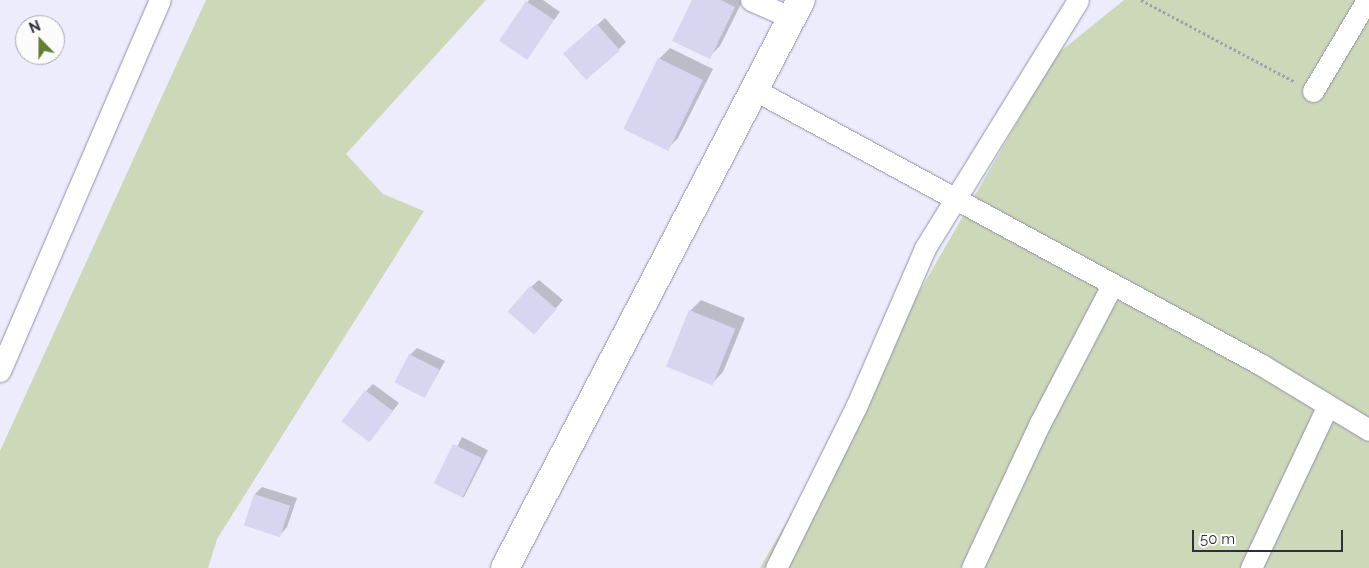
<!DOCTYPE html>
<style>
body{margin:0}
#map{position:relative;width:1369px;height:568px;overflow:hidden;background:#ececfc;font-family:Raleway,sans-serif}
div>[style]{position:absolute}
.green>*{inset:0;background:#ccd8b7}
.shadow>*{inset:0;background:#0003;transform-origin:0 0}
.building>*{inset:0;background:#d7d6f1;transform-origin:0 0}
.path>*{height:3px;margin-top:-1.5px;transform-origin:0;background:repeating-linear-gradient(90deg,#9f9eac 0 2.5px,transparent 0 5px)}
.roads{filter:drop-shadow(0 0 1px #9290aa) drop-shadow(0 0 1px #9290aa)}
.street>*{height:21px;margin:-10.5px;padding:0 10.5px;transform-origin:10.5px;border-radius:10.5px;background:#fff}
.secondary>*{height:28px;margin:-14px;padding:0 14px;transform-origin:14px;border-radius:14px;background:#fff}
span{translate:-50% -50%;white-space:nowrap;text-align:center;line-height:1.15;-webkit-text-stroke:5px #fbfbfb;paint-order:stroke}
.north{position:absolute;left:15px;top:15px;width:50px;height:50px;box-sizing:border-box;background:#fbfbfb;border:1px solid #aaa9ad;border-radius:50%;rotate:338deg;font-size:14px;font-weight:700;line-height:20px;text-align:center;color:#302f39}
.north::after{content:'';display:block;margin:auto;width:18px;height:22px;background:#667d2e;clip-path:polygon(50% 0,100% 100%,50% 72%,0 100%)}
.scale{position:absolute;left:1192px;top:530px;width:151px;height:22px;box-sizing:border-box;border:2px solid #302f39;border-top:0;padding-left:6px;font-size:15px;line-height:18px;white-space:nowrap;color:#302f39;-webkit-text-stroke:4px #fbfbfb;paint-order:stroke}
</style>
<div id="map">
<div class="green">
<i style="clip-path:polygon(206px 0,486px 0,346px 154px,383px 194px,424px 211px,217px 539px,208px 568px,0 568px,0 451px)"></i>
<i style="clip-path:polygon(1124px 0,1369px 0,1369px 568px,760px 568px,1056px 55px)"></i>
</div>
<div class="shadow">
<i style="clip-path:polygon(529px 0,543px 0,560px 12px,525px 58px,500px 40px)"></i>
<i style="clip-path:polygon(693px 0,743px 0,720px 46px,709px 57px)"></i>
<i style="clip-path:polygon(605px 18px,626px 42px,619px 49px,572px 47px)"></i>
<i style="clip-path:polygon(670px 48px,713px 69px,678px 138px,667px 149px,659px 59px)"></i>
<i style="clip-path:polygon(539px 280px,563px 300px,541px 325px,531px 287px)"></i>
<i style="clip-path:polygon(701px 300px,745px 318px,723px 372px,712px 383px,690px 311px)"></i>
<i style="clip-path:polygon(417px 348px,445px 361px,425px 396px,410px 355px)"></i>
<i style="clip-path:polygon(373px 384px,399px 403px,370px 440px,366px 391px)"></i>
<i style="left:462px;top:437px;width:29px;height:53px;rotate:27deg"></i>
<i style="clip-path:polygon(262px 487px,297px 498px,287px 527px,280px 535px,255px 494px)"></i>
</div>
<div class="building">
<i style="clip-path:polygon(692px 0,721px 0,735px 7px,710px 59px,672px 41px)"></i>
<i style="left:526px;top:1px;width:34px;height:48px;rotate:34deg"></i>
<i style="left:597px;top:24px;width:35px;height:45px;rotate:49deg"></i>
<i style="left:658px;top:58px;width:50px;height:79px;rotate:26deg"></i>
<i style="left:530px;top:286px;width:35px;height:34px;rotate:41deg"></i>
<i style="left:689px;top:310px;width:50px;height:61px;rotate:22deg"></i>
<i style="left:409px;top:354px;width:34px;height:32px;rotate:27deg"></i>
<i style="left:365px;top:390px;width:35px;height:39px;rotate:37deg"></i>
<i style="left:453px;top:444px;width:32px;height:44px;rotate:26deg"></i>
<i style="left:254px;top:494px;width:38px;height:33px;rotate:18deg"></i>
</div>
<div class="path">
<i style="left:1141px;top:0;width:174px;rotate:28deg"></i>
</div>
<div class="roads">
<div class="street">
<i style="left:751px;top:0;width:45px;rotate:23.7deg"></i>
<i style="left:755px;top:90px;width:575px;rotate:28.48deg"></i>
<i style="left:1260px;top:364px;width:127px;rotate:31.2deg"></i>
<i style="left:1313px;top:91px;width:106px;rotate:-59.3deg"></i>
<i style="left:0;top:371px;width:404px;rotate:-66.7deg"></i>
<i style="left:776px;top:568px;width:180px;rotate:-63.6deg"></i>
<i style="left:856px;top:407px;width:173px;rotate:-66.5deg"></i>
<i style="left:925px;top:248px;width:291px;rotate:-58.3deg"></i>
<i style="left:972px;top:568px;width:160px;rotate:-64.9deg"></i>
<i style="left:1040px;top:423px;width:156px;rotate:-62.4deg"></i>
<i style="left:1251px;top:568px;width:178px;rotate:-64.7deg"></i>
</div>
<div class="secondary">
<i style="left:505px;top:568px;width:640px;rotate:-62.47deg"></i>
</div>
</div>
<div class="north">N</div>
<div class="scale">50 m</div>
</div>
